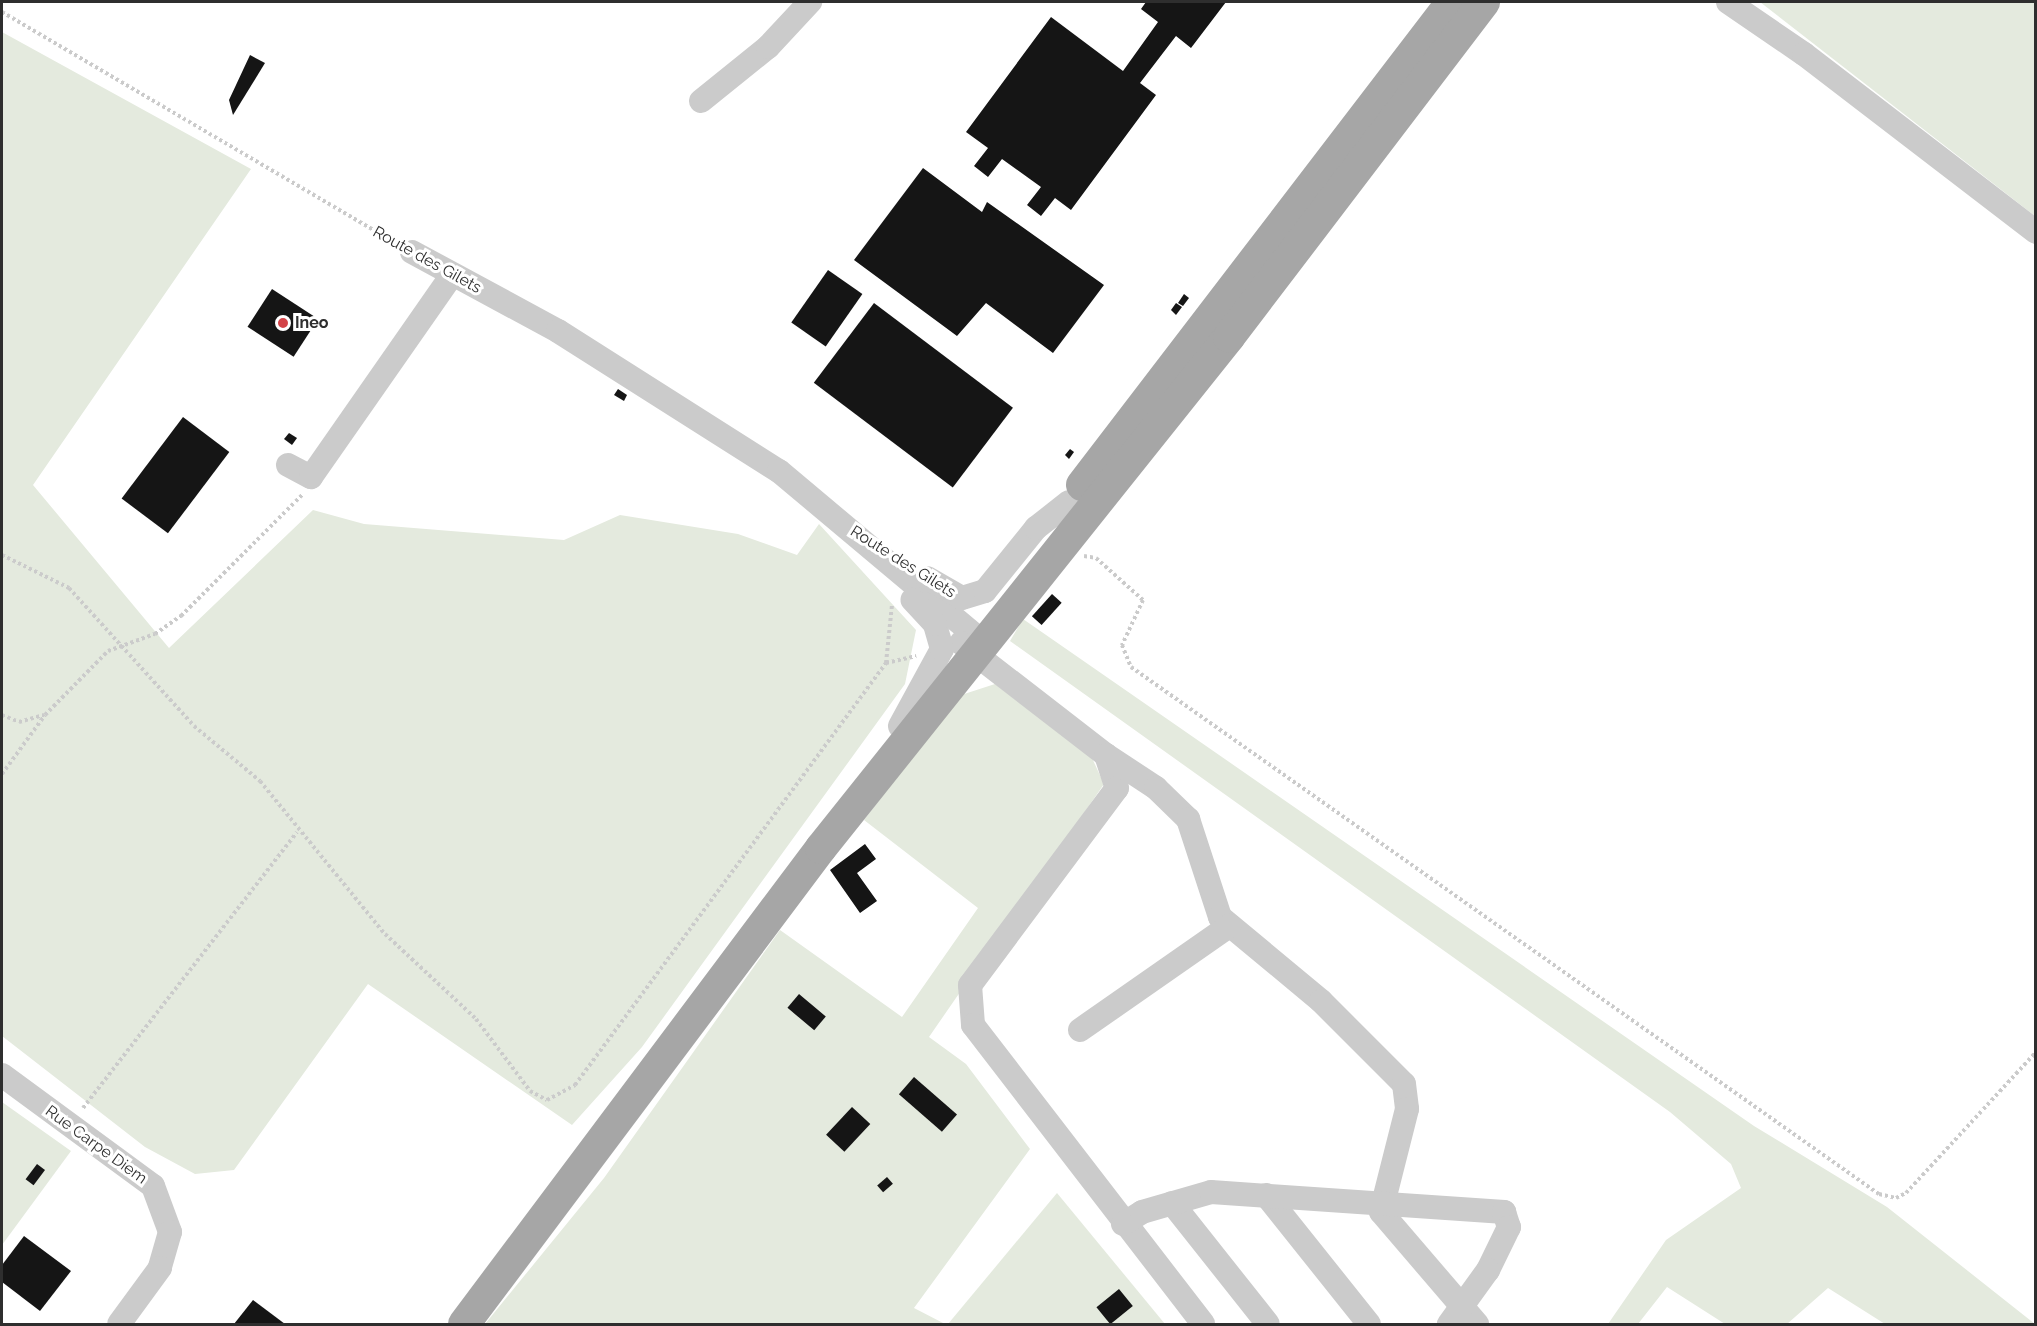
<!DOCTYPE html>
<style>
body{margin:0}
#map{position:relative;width:2037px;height:1326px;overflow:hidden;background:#fff;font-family:Raleway,sans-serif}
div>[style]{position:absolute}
.green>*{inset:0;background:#e4eade}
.building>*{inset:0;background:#151515;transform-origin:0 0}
.path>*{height:4px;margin-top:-2px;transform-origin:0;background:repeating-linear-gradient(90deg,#cbcbcb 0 3px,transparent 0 6px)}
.minor>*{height:24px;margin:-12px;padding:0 12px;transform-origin:12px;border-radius:12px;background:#cbcbcb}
.major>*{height:32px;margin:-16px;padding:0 16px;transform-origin:16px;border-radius:16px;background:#a6a6a6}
.dots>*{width:16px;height:16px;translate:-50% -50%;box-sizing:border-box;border:3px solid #fff;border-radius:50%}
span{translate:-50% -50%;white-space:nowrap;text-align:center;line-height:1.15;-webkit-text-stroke:6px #fff;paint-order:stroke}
.street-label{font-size:16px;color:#2e2e2e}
.poi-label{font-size:16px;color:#2e2e2e;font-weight:700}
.left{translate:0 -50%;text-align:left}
.frame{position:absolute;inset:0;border:3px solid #2e2e2e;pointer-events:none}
</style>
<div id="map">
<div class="green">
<i style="clip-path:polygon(1760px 2px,2035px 2px,2035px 216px)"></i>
<i style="clip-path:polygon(2px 32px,251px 169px,33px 485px,169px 648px,313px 510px,364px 524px,564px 540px,620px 515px,738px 534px,797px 555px,819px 524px,916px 630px,905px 684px,642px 1047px,572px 1125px,368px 984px,234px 1170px,195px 1174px,145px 1147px,2px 1036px)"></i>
<i style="clip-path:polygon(1023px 619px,1754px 1126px,1887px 1207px,2035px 1324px,1885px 1324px,1828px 1288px,1787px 1324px,1725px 1324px,1667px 1287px,1638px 1324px,1608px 1324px,1666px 1240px,1741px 1188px,1731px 1164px,1670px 1112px,1010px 641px)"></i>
<i style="clip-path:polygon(995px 684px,1092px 758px,1104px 784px,929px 1037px,966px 1064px,1030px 1149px,914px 1308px,945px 1324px,485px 1324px,604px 1178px,780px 930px,902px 1017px,978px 908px,864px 820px,958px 696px)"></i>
<i style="clip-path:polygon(2px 1102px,71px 1151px,2px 1245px)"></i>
<i style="clip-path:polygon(1057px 1193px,1165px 1324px,948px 1324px)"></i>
</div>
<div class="building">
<i style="clip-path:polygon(1146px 2px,1226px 2px,1191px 48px,1176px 36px,1140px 83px,1156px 95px,1071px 210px,1055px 198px,1041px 216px,1027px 205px,1041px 187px,1002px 159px,988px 177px,974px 166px,988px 148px,966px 132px,1051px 17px,1123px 71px,1158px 22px,1141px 9px)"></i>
<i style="clip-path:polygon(250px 55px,265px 63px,233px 115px,229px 100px)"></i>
<i style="clip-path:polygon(923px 168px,982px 212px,987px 202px,1104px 285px,1053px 353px,986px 303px,957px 336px,854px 260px)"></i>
<i style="left:828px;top:270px;width:42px;height:64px;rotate:35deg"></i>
<i style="left:272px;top:289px;width:55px;height:45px;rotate:33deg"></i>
<i style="clip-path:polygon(1184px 294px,1189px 298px,1183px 306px,1178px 303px)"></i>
<i style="left:874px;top:303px;width:174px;height:100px;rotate:37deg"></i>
<i style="clip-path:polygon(1176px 303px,1182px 307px,1176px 315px,1171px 310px)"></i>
<i style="clip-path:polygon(618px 389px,627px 395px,624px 401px,614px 395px)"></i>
<i style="left:183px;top:417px;width:58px;height:102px;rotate:37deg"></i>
<i style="clip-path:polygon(289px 433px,297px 438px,292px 445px,284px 439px)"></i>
<i style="clip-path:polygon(1070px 449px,1074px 452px,1069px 459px,1065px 455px)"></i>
<i style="left:1052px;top:594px;width:13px;height:30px;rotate:42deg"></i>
<i style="clip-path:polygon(865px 844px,876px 859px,857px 873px,877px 901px,860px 913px,830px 870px)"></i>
<i style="left:799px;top:994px;width:35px;height:18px;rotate:40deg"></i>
<i style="left:914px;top:1077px;width:57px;height:23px;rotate:41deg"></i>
<i style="left:852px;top:1107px;width:25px;height:38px;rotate:43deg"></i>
<i style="left:37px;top:1164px;width:10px;height:19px;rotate:37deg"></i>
<i style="left:887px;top:1177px;width:9px;height:13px;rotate:49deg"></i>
<i style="clip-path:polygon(24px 1236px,71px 1271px,40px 1311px,2px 1282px,2px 1265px)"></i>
<i style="left:1119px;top:1289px;width:22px;height:29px;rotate:51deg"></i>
<i style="clip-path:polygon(253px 1300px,285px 1324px,234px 1324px)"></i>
</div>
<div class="path">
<i style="left:2px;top:12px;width:456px;rotate:30.4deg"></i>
<i style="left:2px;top:555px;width:75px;rotate:26.2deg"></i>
<i style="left:69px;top:588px;width:186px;rotate:47.8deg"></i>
<i style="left:194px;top:726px;width:86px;rotate:39.8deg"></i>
<i style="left:260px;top:781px;width:198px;rotate:50.8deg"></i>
<i style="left:385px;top:934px;width:125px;rotate:43deg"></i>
<i style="left:476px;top:1019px;width:90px;rotate:53.1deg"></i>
<i style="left:530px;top:1091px;width:19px;rotate:28deg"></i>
<i style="left:547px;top:1100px;width:32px;rotate:-28deg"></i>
<i style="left:575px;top:1085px;width:524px;rotate:-53.61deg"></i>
<i style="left:886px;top:663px;width:31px;rotate:-13deg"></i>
<i style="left:1084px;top:556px;width:12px;rotate:9deg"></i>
<i style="left:1096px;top:558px;width:63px;rotate:41.8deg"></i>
<i style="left:1143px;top:600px;width:50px;rotate:115deg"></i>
<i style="left:1122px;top:645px;width:24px;rotate:68deg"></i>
<i style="left:1131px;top:667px;width:915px;rotate:35.17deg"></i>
<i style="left:1879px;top:1194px;width:17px;rotate:13deg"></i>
<i style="left:1896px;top:1198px;width:11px;rotate:-27deg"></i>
<i style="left:1906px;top:1193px;width:192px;rotate:-47.3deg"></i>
<i style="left:886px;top:663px;width:58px;rotate:-84.1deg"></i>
<i style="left:2px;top:715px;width:18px;rotate:22deg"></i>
<i style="left:19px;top:722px;width:26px;rotate:-16deg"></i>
<i style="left:2px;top:774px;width:73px;rotate:-53.9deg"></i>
<i style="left:45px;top:715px;width:90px;rotate:-45.5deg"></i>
<i style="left:108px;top:651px;width:50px;rotate:-19.9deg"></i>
<i style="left:155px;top:634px;width:32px;rotate:-35deg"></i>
<i style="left:181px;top:616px;width:171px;rotate:-45deg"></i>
<i style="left:83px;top:1108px;width:349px;rotate:-52.2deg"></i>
</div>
<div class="minor">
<i style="left:1728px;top:2px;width:92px;rotate:34.4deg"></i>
<i style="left:1804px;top:54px;width:292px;rotate:37.5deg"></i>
<i style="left:701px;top:101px;width:86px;rotate:-38.9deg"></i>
<i style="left:768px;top:47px;width:62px;rotate:-47deg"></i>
<i style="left:412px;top:252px;width:166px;rotate:28.4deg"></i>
<i style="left:558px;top:331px;width:262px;rotate:32.4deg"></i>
<i style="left:779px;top:471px;width:268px;rotate:40deg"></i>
<i style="left:288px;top:465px;width:26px;rotate:28deg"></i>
<i style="left:311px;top:477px;width:245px;rotate:-55.1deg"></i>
<i style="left:927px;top:578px;width:40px;rotate:29.7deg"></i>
<i style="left:962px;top:598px;width:24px;rotate:-17deg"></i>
<i style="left:985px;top:591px;width:81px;rotate:-51deg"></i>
<i style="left:1036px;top:528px;width:42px;rotate:-38.2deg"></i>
<i style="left:961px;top:643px;width:183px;rotate:37.7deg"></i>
<i style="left:1106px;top:755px;width:35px;rotate:72deg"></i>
<i style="left:1117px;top:788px;width:246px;rotate:126.7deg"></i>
<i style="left:970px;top:985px;width:40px;rotate:85.7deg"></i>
<i style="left:973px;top:1025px;width:377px;rotate:52.4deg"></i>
<i style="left:900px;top:726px;width:88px;rotate:-61.4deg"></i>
<i style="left:942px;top:649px;width:26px;rotate:-106deg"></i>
<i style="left:935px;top:624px;width:33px;rotate:-133deg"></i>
<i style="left:1106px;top:755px;width:60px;rotate:33.4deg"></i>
<i style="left:1156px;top:788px;width:45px;rotate:44.1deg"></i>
<i style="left:1188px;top:819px;width:103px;rotate:71.9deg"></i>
<i style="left:1220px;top:917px;width:131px;rotate:39.7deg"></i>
<i style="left:1321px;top:1001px;width:117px;rotate:45deg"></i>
<i style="left:1404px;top:1084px;width:25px;rotate:83deg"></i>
<i style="left:1407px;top:1109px;width:106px;rotate:104.2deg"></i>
<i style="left:1381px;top:1212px;width:148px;rotate:49.4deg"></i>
<i style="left:1080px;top:1030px;width:182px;rotate:-34.9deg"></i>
<i style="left:2px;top:1075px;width:187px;rotate:36.3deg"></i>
<i style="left:153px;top:1186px;width:49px;rotate:69.7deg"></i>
<i style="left:170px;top:1232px;width:37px;rotate:106deg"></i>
<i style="left:160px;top:1268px;width:69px;rotate:126.2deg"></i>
<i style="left:1266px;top:1195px;width:165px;rotate:51.4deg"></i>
<i style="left:1172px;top:1203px;width:154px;rotate:51.6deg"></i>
<i style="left:1123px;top:1224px;width:22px;rotate:-32deg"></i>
<i style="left:1142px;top:1212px;width:72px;rotate:-16.2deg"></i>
<i style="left:1211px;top:1192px;width:294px;rotate:3.9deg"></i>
<i style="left:1504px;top:1212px;width:16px;rotate:72deg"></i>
<i style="left:1509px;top:1227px;width:48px;rotate:116deg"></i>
<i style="left:1488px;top:1270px;width:67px;rotate:125.8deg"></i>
</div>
<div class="major">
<i style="left:1082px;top:485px;width:608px;rotate:-52.55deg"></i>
<i style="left:464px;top:1324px;width:595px;rotate:-53.13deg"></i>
<i style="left:821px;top:848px;width:654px;rotate:-51.39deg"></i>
<i style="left:1229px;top:337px;width:421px;rotate:-52.7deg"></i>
</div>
<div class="dots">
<i style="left:283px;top:323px;background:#d34348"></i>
</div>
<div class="street-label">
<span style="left:427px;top:260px;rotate:29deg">Route des Gilets</span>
<span style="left:903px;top:562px;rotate:32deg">Route des Gilets</span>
<span style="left:96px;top:1145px;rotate:36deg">Rue Carpe Diem</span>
</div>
<div class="poi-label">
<span class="left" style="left:295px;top:323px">Ineo</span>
</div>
<div class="frame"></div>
</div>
